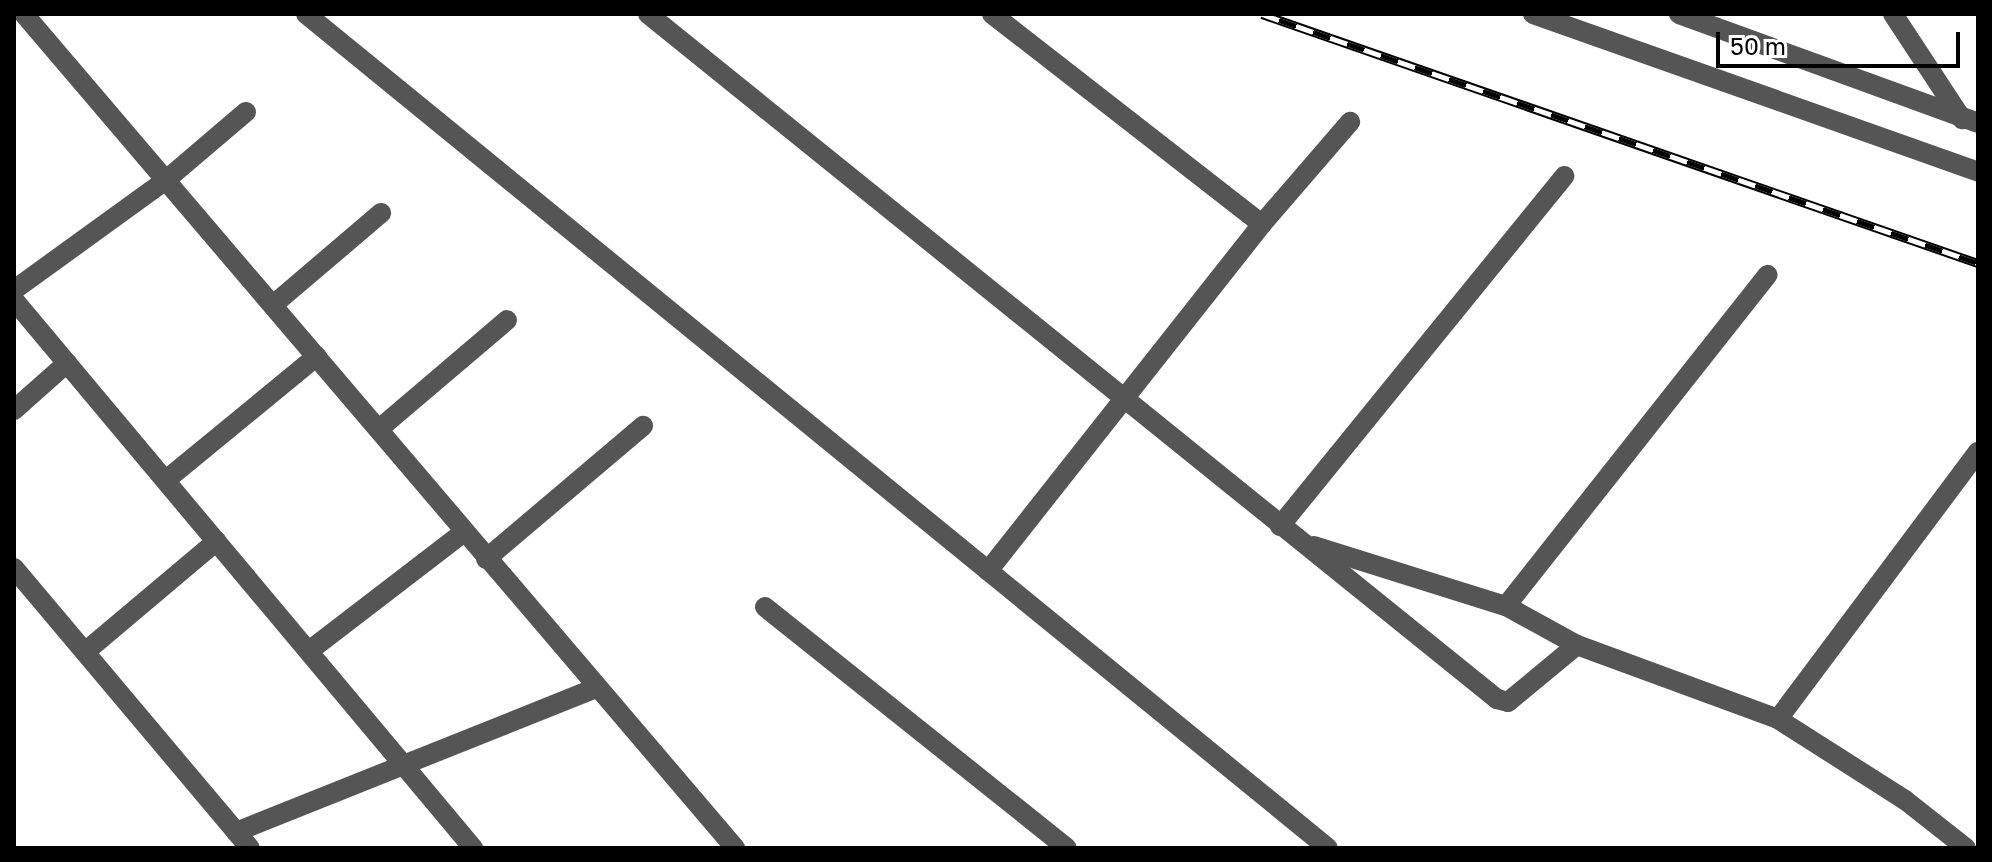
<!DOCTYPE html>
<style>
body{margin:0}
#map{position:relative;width:1992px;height:862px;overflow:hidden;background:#fff;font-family:"Golos Text",sans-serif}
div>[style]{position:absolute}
.minor>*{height:20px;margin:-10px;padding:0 10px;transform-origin:10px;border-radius:10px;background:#555}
.rail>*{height:9px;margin-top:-4.5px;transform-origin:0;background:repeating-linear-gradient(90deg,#fff 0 18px,#000 0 36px);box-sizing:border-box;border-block:2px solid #000}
span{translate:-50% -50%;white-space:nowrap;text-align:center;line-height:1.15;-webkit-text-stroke:6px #fff;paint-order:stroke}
.frame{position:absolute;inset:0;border:16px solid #000;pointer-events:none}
.scale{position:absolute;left:1716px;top:32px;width:244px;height:36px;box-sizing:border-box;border:4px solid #000;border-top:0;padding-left:10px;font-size:24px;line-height:28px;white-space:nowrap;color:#000;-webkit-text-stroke:6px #fff;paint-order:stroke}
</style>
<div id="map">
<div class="minor">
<i style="left:24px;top:14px;width:1096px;rotate:49.55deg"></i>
<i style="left:306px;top:14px;width:1319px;rotate:39.22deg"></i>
<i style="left:648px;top:14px;width:1091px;rotate:38.9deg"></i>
<i style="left:1497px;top:699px;width:11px;rotate:15deg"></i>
<i style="left:1508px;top:702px;width:89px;rotate:-39.6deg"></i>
<i style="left:992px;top:14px;width:342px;rotate:37.9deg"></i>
<i style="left:1533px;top:14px;width:472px;rotate:19.5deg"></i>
<i style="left:1679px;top:14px;width:318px;rotate:20deg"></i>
<i style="left:1893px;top:14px;width:126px;rotate:56.7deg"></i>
<i style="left:14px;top:290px;width:188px;rotate:-35.9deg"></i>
<i style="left:166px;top:180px;width:105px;rotate:-40.4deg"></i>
<i style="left:14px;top:300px;width:715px;rotate:50.05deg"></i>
<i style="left:273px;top:305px;width:142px;rotate:-40.4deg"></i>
<i style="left:14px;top:410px;width:71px;rotate:-41.6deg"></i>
<i style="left:379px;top:429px;width:168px;rotate:-40.4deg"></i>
<i style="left:166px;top:480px;width:195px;rotate:-39.4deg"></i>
<i style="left:1280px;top:526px;width:451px;rotate:-50.9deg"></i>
<i style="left:1314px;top:546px;width:201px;rotate:17.4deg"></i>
<i style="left:1506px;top:606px;width:81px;rotate:28.8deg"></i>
<i style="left:1577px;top:645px;width:214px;rotate:20.2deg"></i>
<i style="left:486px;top:559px;width:206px;rotate:-40.3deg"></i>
<i style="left:14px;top:568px;width:366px;rotate:49.9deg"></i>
<i style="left:988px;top:571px;width:442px;rotate:-51.7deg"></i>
<i style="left:1262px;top:224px;width:135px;rotate:-49.2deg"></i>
<i style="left:1506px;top:606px;width:422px;rotate:-51.7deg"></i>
<i style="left:765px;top:607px;width:386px;rotate:38.6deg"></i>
<i style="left:309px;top:651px;width:195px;rotate:-37.5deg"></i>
<i style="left:85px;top:652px;width:172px;rotate:-40.1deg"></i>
<i style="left:236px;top:832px;width:388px;rotate:-21.8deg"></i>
<i style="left:1966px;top:848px;width:78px;rotate:-141.8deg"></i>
<i style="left:1905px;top:800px;width:151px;rotate:-147.5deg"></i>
<i style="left:1778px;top:719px;width:334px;rotate:-53.2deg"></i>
</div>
<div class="rail">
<i style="left:1262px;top:14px;width:758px;rotate:19.18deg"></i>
</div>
<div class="frame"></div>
<div class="scale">50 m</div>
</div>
